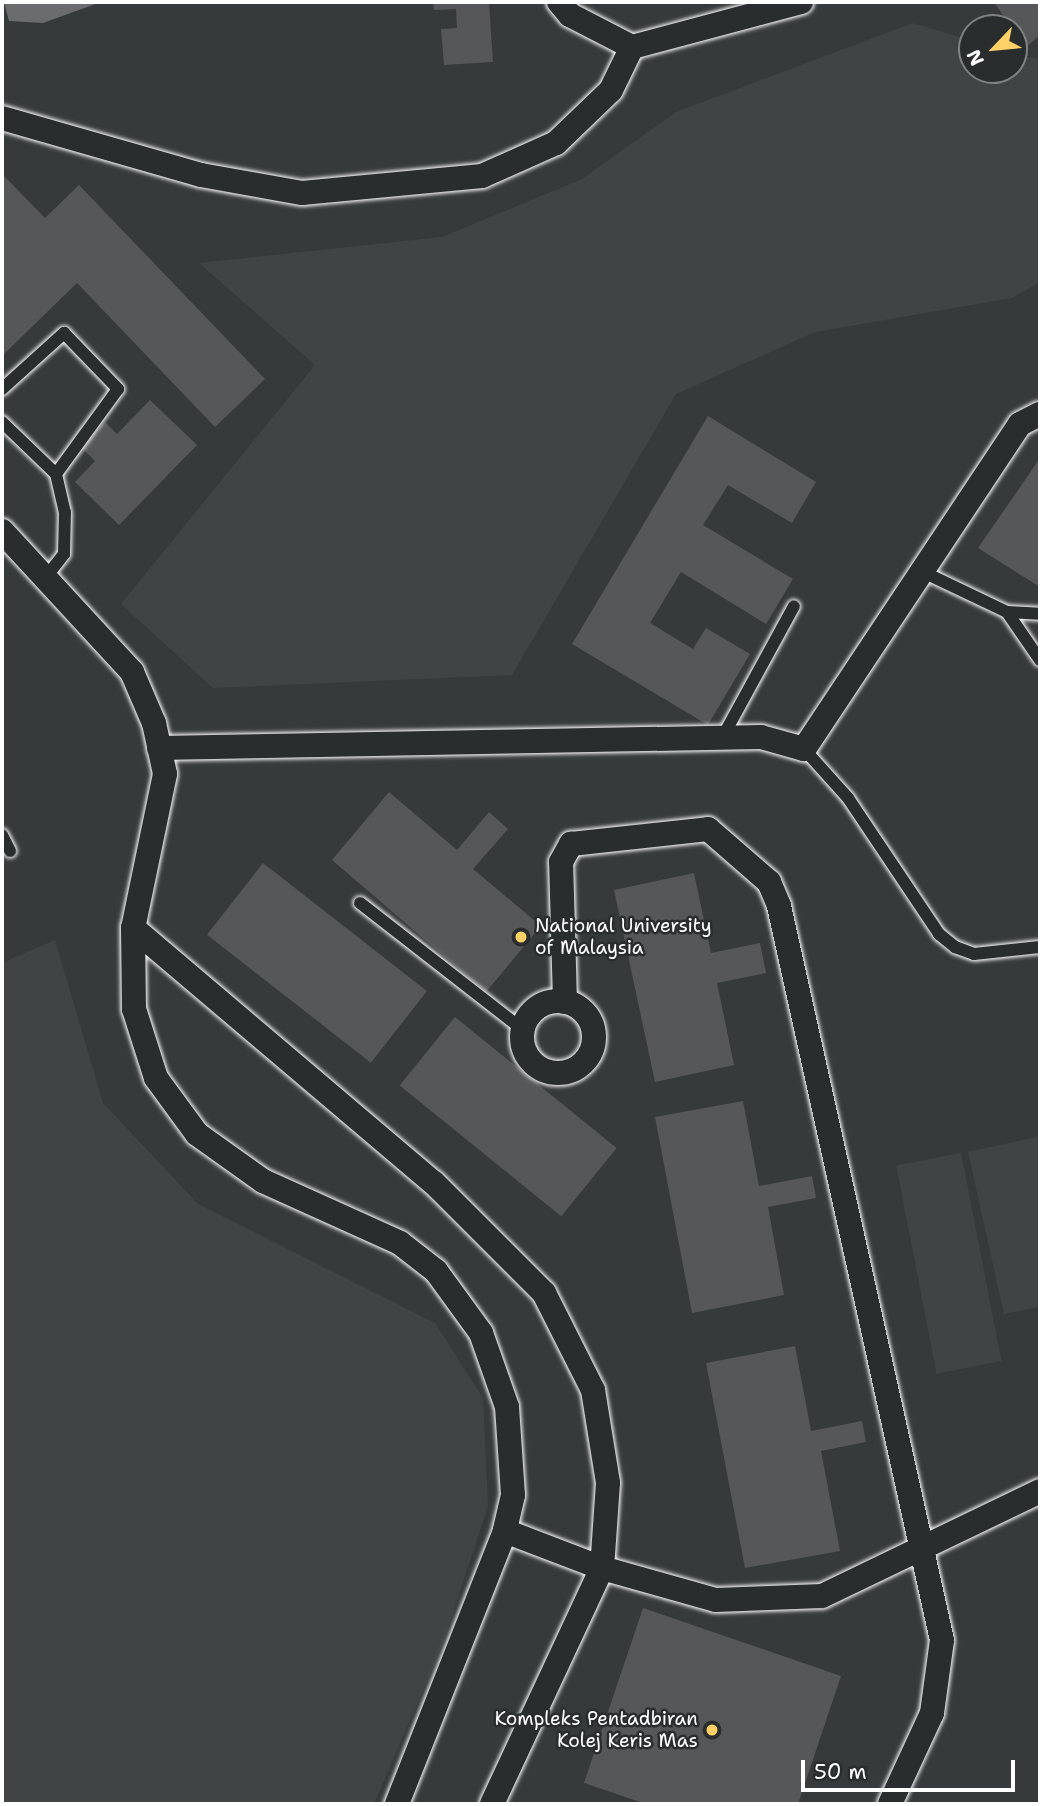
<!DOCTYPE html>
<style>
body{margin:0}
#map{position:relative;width:1042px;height:1806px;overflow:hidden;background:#2a2d2e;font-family:"Shantell Sans",sans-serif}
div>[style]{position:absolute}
.built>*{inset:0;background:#373a3b}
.green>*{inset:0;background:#414445;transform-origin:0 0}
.water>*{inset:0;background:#6a6c6d}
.building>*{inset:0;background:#555758;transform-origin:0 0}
.roads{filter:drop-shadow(0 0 2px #fff) drop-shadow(0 0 2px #fff)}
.service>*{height:12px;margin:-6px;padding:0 6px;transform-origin:6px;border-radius:6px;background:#2a2d2e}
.minor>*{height:24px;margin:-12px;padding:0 12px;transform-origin:12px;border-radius:12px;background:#2a2d2e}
.minor>.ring{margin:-12px;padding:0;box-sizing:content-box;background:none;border:24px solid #2a2d2e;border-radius:50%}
.dots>*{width:19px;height:19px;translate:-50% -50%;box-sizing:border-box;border:4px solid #2a2d2e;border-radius:50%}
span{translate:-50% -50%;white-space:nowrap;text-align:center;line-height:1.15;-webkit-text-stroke:5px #2a2d2e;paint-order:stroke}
.poi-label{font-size:19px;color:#fff}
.left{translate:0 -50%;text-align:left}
.right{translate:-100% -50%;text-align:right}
.frame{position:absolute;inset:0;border:4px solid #fff;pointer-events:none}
.north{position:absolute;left:958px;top:14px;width:70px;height:70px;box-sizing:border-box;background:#2a2d2e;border:2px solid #7f8182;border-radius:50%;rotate:244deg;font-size:19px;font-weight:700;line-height:28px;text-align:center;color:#fff}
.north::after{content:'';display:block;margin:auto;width:24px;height:32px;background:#ffd166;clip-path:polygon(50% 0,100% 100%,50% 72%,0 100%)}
.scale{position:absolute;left:801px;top:1760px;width:214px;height:32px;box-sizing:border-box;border:4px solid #fff;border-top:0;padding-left:9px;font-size:21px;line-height:24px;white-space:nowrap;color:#fff;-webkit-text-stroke:5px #2a2d2e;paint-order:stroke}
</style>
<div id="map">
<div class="built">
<i style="clip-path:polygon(evenodd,2px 2px,1040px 2px,1040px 1804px,2px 1804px,2px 2px,972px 28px,1014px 28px,1014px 70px,972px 70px,972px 28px)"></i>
</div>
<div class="green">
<i style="clip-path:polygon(913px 23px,972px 41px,972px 70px,1014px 70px,1014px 55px,1040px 59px,1040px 282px,1012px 298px,815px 332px,676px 394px,512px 675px,213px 688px,121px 604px,315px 365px,199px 263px,442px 237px,582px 179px,676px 112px)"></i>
<i style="clip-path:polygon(55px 940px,103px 1103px,198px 1204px,435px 1323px,483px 1398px,488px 1506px,443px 1643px,374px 1804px,2px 1804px,2px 963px)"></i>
<i style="clip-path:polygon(1040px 1136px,1040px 1307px,1004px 1314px,968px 1152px)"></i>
<i style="left:961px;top:1153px;width:212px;height:66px;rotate:79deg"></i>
</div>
<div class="water">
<i style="clip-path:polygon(4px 2px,101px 2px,43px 23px,9px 21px)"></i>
</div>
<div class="building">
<i style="clip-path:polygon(433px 2px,489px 2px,493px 62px,444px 65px,441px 29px,457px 28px,456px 9px,434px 10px)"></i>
<i style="clip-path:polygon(994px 2px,1040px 2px,1040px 35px,1025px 48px)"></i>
<i style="clip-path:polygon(4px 176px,45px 218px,79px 185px,265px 379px,215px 427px,77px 283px,2px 356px)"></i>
<i style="clip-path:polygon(150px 400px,197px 445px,119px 525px,75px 482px,95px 461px,80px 446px,105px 422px,117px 434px)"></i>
<i style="clip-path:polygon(708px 416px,816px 482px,792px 523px,728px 485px,703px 525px,793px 579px,766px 624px,681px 572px,650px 623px,693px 649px,706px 628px,750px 654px,708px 725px,572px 644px)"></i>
<i style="clip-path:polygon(1038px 461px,1040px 463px,1040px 587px,978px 548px)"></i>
<i style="clip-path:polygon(389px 792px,457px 850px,489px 812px,508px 829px,473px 869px,541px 926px,486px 992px,332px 860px)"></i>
<i style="left:263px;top:863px;width:208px;height:91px;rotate:38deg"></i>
<i style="clip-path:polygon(694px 873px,711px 953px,760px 943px,766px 973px,717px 983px,734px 1065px,655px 1082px,614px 890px)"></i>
<i style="left:455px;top:1017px;width:208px;height:88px;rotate:39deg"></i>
<i style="clip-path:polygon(743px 1101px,759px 1186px,812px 1176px,816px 1198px,768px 1207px,784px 1295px,692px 1313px,655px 1117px)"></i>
<i style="clip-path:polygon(795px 1346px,811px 1431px,862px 1421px,866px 1442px,821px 1451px,840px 1551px,745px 1568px,706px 1363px)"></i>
<i style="clip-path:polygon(643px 1608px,841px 1676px,798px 1804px,646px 1804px,584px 1783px)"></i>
</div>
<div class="roads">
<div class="service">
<i style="left:2px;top:389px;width:84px;rotate:-42.1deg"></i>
<i style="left:64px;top:333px;width:78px;rotate:46deg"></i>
<i style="left:118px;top:389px;width:105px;rotate:126.1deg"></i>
<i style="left:56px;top:474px;width:39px;rotate:77deg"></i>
<i style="left:65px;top:512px;width:42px;rotate:91.4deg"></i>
<i style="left:64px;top:554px;width:28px;rotate:128deg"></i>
<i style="left:2px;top:422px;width:75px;rotate:43.9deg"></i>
<i style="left:921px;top:571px;width:95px;rotate:25.5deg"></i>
<i style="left:1007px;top:612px;width:33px;rotate:3deg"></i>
<i style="left:1007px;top:612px;width:58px;rotate:55.5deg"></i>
<i style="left:722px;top:738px;width:150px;rotate:-61.4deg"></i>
<i style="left:804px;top:749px;width:66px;rotate:48.1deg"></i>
<i style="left:848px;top:798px;width:164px;rotate:56.2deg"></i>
<i style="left:939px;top:934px;width:21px;rotate:39deg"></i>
<i style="left:955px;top:947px;width:20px;rotate:20deg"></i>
<i style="left:974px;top:954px;width:66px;rotate:-6.1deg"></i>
<i style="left:2px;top:835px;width:18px;rotate:63deg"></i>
<i style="left:360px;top:903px;width:207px;rotate:37.9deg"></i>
</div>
<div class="minor">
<i style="left:559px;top:2px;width:17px;rotate:50deg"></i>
<i style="left:570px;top:15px;width:70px;rotate:27.3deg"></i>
<i style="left:2px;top:118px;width:207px;rotate:16deg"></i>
<i style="left:201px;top:175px;width:103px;rotate:10.1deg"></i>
<i style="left:302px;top:193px;width:181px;rotate:-5.4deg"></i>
<i style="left:482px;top:176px;width:81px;rotate:-24deg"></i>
<i style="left:556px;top:143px;width:76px;rotate:-43.9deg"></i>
<i style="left:611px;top:90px;width:48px;rotate:-64deg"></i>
<i style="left:632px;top:47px;width:175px;rotate:-14.9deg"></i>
<i style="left:2px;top:531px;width:192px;rotate:47.3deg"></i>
<i style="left:132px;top:672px;width:56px;rotate:66.7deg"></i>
<i style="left:154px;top:723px;width:52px;rotate:77.8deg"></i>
<i style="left:165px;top:774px;width:157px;rotate:101.7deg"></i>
<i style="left:133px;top:928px;width:81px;rotate:89.3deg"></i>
<i style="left:134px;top:1009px;width:72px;rotate:72.3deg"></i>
<i style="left:156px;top:1078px;width:69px;rotate:53.8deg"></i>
<i style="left:197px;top:1134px;width:81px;rotate:35.5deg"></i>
<i style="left:263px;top:1181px;width:150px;rotate:24.3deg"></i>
<i style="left:400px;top:1243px;width:46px;rotate:37.9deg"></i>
<i style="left:436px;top:1271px;width:77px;rotate:54deg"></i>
<i style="left:481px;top:1333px;width:78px;rotate:70.6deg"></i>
<i style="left:507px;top:1407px;width:88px;rotate:86.1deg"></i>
<i style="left:513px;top:1495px;width:37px;rotate:103deg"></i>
<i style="left:505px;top:1531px;width:294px;rotate:111.6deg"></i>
<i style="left:159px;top:748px;width:602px;rotate:-1.05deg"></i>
<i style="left:761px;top:737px;width:45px;rotate:15.6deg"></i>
<i style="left:804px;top:749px;width:390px;rotate:-56.4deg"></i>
<i style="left:1020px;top:424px;width:22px;rotate:-27deg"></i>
<i style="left:133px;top:928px;width:394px;rotate:40.3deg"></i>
<i style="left:434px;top:1183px;width:156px;rotate:45deg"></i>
<i style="left:544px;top:1293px;width:109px;rotate:63.2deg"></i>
<i style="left:593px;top:1390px;width:94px;rotate:80.8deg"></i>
<i style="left:608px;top:1483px;width:85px;rotate:94deg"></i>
<i style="left:602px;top:1568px;width:260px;rotate:115deg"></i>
<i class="ring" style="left:522px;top:1001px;width:48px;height:48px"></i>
<i style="left:565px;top:1002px;width:140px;rotate:-91.6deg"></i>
<i style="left:561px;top:862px;width:21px;rotate:-61deg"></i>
<i style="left:571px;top:844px;width:138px;rotate:-6.2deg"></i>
<i style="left:708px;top:829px;width:81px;rotate:41deg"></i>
<i style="left:769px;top:882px;width:26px;rotate:67deg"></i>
<i style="left:779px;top:906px;width:752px;rotate:77.48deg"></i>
<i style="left:942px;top:1640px;width:74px;rotate:97.8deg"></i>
<i style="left:932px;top:1713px;width:100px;rotate:114.8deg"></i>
<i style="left:505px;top:1531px;width:104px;rotate:20.9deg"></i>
<i style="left:602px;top:1568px;width:118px;rotate:15.7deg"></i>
<i style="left:716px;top:1600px;width:106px;rotate:-2.2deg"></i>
<i style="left:822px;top:1596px;width:242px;rotate:-25.7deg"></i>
</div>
</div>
<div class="dots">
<i style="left:521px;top:937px;background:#ffd166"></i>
<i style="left:712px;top:1730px;background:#ffd166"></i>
</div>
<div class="poi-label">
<span class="left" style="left:535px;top:937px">National University<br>of Malaysia</span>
<span class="right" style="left:698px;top:1730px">Kompleks Pentadbiran<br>Kolej Keris Mas</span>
</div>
<div class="frame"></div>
<div class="north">N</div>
<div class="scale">50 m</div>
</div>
